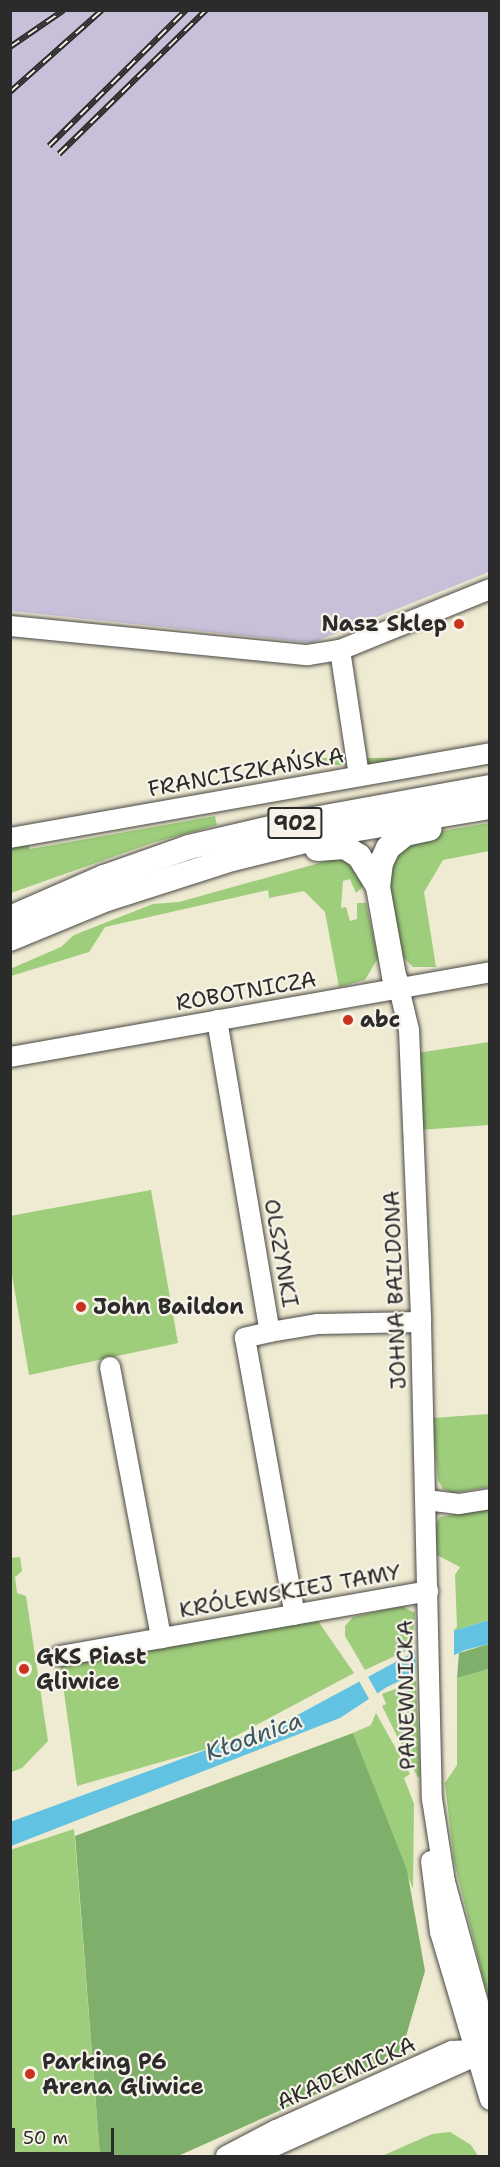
<!DOCTYPE html>
<meta charset="utf-8">
<style>
body{margin:0}
#map{position:relative;width:500px;height:2167px;overflow:hidden;background:#efead2;font-family:"Shantell Sans",sans-serif}
div>[style]{position:absolute}
.industrial>*{inset:0;background:#c8bfd8}
.green>*{inset:0;background:#9ecd7b;transform-origin:0 0}
.forest>*{inset:0;background:#7eb06b}
.water>*{inset:0;background:#62c2e1}
.pier>*{inset:0;background:#efead2;transform-origin:0 0}
.roads{filter:drop-shadow(0 0 2px #484844) drop-shadow(0 0 2px #484844)}
.minor>*{height:20px;margin:-10px;padding:0 10px;transform-origin:10px;border-radius:10px;background:#fff}
.major>*{height:24px;margin:-12px;padding:0 12px;transform-origin:12px;border-radius:12px;background:#fff}
.rail>*{height:6px;margin-top:-3px;transform-origin:0;background:repeating-linear-gradient(90deg,#f7f3e8 0 11px,#2b2b2b 0 22px);box-sizing:border-box;border-block:2px solid #2b2b2b}
.dots>*{width:16px;height:16px;translate:-50% -50%;box-sizing:border-box;border:3px solid #f7f3e8;border-radius:50%}
span{translate:-50% -50%;white-space:nowrap;text-align:center;line-height:1.15;-webkit-text-stroke:4.5px #f7f3e8;paint-order:stroke}
.shield-label span{padding:2px 4px;background:#f7f3e8;border:2px solid;border-radius:4px;-webkit-text-stroke-width:0}
.shield-label{font-size:21px;color:#2b2b2b;font-weight:700}
.poi-label{font-size:22px;color:#2b2b2b;font-weight:700}
.right{translate:-100% -50%;text-align:right}
.left{translate:0 -50%;text-align:left}
.street-label{font-size:22px;color:#2b2b2b}
.water-label{font-size:24px;color:#3c5862;font-style:italic}
.frame{position:absolute;inset:0;border:12px solid #2b2b2b;pointer-events:none}
.scale{position:absolute;left:12px;top:2128px;width:102px;height:27px;box-sizing:border-box;border:3px solid #2b2b2b;border-top:0;padding-left:8px;font-size:18px;line-height:21px;white-space:nowrap;color:#2b2b2b;-webkit-text-stroke:4px #f7f3e8;paint-order:stroke}
</style>
<div id="map">
<div class="industrial">
<i style="clip-path:polygon(11px 10px,489px 11px,489px 572px,312px 643px,11px 611px)"></i>
</div>
<div class="green">
<i style="left:489px;top:758px;width:7px;height:172px;rotate:90deg"></i>
<i style="clip-path:polygon(215px 816px,217px 825px,152px 843px,11px 893px,11px 846px,27px 843px,30px 849px)"></i>
<i style="clip-path:polygon(489px 823px,489px 851px,443px 860px,424px 892px,436px 967px,413px 967px,400px 954px,386px 871px,391px 857px,424px 834px)"></i>
<i style="clip-path:polygon(348px 855px,364px 886px,356px 893px,350px 879px,343px 881px,341px 908px,346px 907px,350px 921px,357px 919px,357px 903px,366px 903px,378px 958px,365px 980px,339px 987px,325px 912px,304px 891px,269px 898px,268px 890px,105px 927px,89px 952px,11px 976px,10px 969px,61px 947px,74px 935px,153px 904px,179px 902px)"></i>
<i style="clip-path:polygon(489px 1042px,489px 1125px,419px 1130px,417px 1053px)"></i>
<i style="clip-path:polygon(151px 1190px,178px 1343px,29px 1375px,11px 1269px,10px 1216px)"></i>
<i style="clip-path:polygon(489px 1414px,489px 1487px,453px 1493px,443px 1489px,438px 1480px,432px 1418px)"></i>
<i style="clip-path:polygon(489px 1508px,489px 1620px,453px 1631px,457px 1627px,455px 1575px,460px 1567px,437px 1555px,435px 1526px,440px 1517px)"></i>
<i style="clip-path:polygon(20px 1557px,22px 1571px,15px 1577px,17px 1593px,26px 1596px,48px 1741px,22px 1768px,11px 1772px,10px 1558px)"></i>
<i style="clip-path:polygon(402px 1606px,415px 1613px,412px 1648px,365px 1670px,345px 1636px,345px 1626px,353px 1617px)"></i>
<i style="clip-path:polygon(318px 1621px,354px 1673px,217px 1746px,77px 1786px,60px 1663px)"></i>
<i style="clip-path:polygon(489px 1669px,489px 2002px,454px 1861px,445px 1783px,457px 1765px,457px 1678px)"></i>
<i style="clip-path:polygon(416px 1681px,420px 1776px,418px 1778px,382px 1706px,386px 1704px,382px 1694px)"></i>
<i style="clip-path:polygon(376px 1713px,410px 1774px,404px 1778px,414px 1804px,413px 1889px,353px 1733px,371px 1725px)"></i>
<i style="clip-path:polygon(74px 1829px,100px 2156px,11px 2156px,10px 1850px)"></i>
<i style="clip-path:polygon(450px 2132px,471px 2145px,478px 2156px,382px 2156px,432px 2134px)"></i>
</div>
<div class="forest">
<i style="clip-path:polygon(489px 1644px,489px 1669px,457px 1678px,459px 1653px)"></i>
<i style="clip-path:polygon(353px 1733px,407px 1870px,425px 1971px,400px 2057px,178px 2156px,100px 2156px,75px 1836px)"></i>
</div>
<div class="water">
<i style="clip-path:polygon(489px 1620px,489px 1644px,465px 1650px,387px 1687px,340px 1718px,11px 1846px,10px 1822px,290px 1719px,453px 1631px)"></i>
</div>
<div class="pier">
<i style="clip-path:polygon(454px 1628px,454px 1659px,416px 1677px,415px 1648px)"></i>
<i style="left:366px;top:1673px;width:26px;height:10px;rotate:61deg"></i>
</div>
<div class="roads">
<div class="minor">
<i style="left:10px;top:626px;width:299px;rotate:5.6deg"></i>
<i style="left:308px;top:655px;width:32px;rotate:-9deg"></i>
<i style="left:340px;top:650px;width:162px;rotate:-22.1deg"></i>
<i style="left:340px;top:650px;width:127px;rotate:81.4deg"></i>
<i style="left:10px;top:838px;width:487px;rotate:-10deg"></i>
<i style="left:399px;top:988px;width:43px;rotate:76.6deg"></i>
<i style="left:409px;top:1030px;width:292px;rotate:87.6deg"></i>
<i style="left:421px;top:1322px;width:477px;rotate:88.7deg"></i>
<i style="left:432px;top:1799px;width:84px;rotate:81.1deg"></i>
<i style="left:445px;top:1882px;width:171px;rotate:74.7deg"></i>
<i style="left:217px;top:1020px;width:316px;rotate:80.4deg"></i>
<i style="left:270px;top:1332px;width:26px;rotate:167deg"></i>
<i style="left:245px;top:1338px;width:281px;rotate:79.8deg"></i>
<i style="left:10px;top:1057px;width:487px;rotate:-10deg"></i>
<i style="left:270px;top:1332px;width:49px;rotate:-9.5deg"></i>
<i style="left:318px;top:1324px;width:103px;rotate:-1.1deg"></i>
<i style="left:110px;top:1367px;width:276px;rotate:79.3deg"></i>
<i style="left:426px;top:1500px;width:33px;rotate:7deg"></i>
<i style="left:459px;top:1504px;width:31px;rotate:-9deg"></i>
<i style="left:60px;top:1656px;width:374px;rotate:-10deg"></i>
<i style="left:431px;top:1861px;width:72px;rotate:82.8deg"></i>
<i style="left:440px;top:1932px;width:175px;rotate:73.4deg"></i>
<i style="left:226px;top:2156px;width:56px;rotate:-27.5deg"></i>
<i style="left:276px;top:2130px;width:193px;rotate:-24.2deg"></i>
<i style="left:452px;top:2051px;width:35px;rotate:-3deg"></i>
<i style="left:252px;top:2156px;width:255px;rotate:-24.1deg"></i>
</div>
<div class="major">
<i style="left:317px;top:849px;width:28px;rotate:-4deg"></i>
<i style="left:345px;top:847px;width:17px;rotate:33deg"></i>
<i style="left:359px;top:856px;width:36px;rotate:58deg"></i>
<i style="left:10px;top:918px;width:103px;rotate:-23.6deg"></i>
<i style="left:104px;top:877px;width:90px;rotate:-19.4deg"></i>
<i style="left:189px;top:847px;width:106px;rotate:-13.1deg"></i>
<i style="left:292px;top:823px;width:201px;rotate:-10.3deg"></i>
<i style="left:10px;top:939px;width:105px;rotate:-22.4deg"></i>
<i style="left:107px;top:899px;width:131px;rotate:-17.7deg"></i>
<i style="left:232px;top:859px;width:117px;rotate:-13.8deg"></i>
<i style="left:346px;top:831px;width:146px;rotate:-9.5deg"></i>
<i style="left:399px;top:988px;width:13px;rotate:-113deg"></i>
<i style="left:394px;top:976px;width:90px;rotate:-100.2deg"></i>
<i style="left:378px;top:887px;width:24px;rotate:-83deg"></i>
<i style="left:381px;top:863px;width:17px;rotate:-65deg"></i>
<i style="left:388px;top:848px;width:22px;rotate:-39deg"></i>
<i style="left:405px;top:834px;width:25px;rotate:-12deg"></i>
</div>
</div>
<div class="rail">
<i style="left:10px;top:47px;width:65px;rotate:-34.4deg"></i>
<i style="left:10px;top:92px;width:123px;rotate:-41.7deg"></i>
<i style="left:49px;top:146px;width:193px;rotate:-44.8deg"></i>
<i style="left:59px;top:154px;width:206px;rotate:-44.4deg"></i>
</div>
<div class="dots">
<i style="left:459px;top:624px;background:#c8321e"></i>
<i style="left:348px;top:1020px;background:#c8321e"></i>
<i style="left:81px;top:1307px;background:#c8321e"></i>
<i style="left:24px;top:1669px;background:#c8321e"></i>
<i style="left:30px;top:2074px;background:#c8321e"></i>
</div>
<div class="shield-label">
<span style="left:295px;top:823px">902</span>
</div>
<div class="poi-label">
<span class="right" style="left:447px;top:624px">Nasz Sklep</span>
<span class="left" style="left:360px;top:1020px">abc</span>
<span class="left" style="left:93px;top:1307px">John Baildon</span>
<span class="left" style="left:36px;top:1669px">GKS Piast<br>Gliwice</span>
<span class="left" style="left:42px;top:2074px">Parking P6<br>Arena Gliwice</span>
</div>
<div class="street-label">
<span style="left:246px;top:772px;rotate:-10deg">FRANCISZKAŃSKA</span>
<span style="left:246px;top:991px;rotate:-10deg">ROBOTNICZA</span>
<span style="left:281px;top:1253px;rotate:80deg">OLSZYNKI</span>
<span style="left:395px;top:1290px;rotate:-92deg">JOHNA BAILDONA</span>
<span style="left:290px;top:1591px;rotate:-10deg">KRÓLEWSKIEJ TAMY</span>
<span style="left:406px;top:1695px;rotate:-91deg">PANEWNICKA</span>
<span style="left:346px;top:2073px;rotate:-24deg">AKADEMICKA</span>
</div>
<div class="water-label">
<span style="left:254px;top:1737px;rotate:-20deg">Kłodnica</span>
</div>
<div class="frame"></div>
<div class="scale">50 m</div>
</div>
